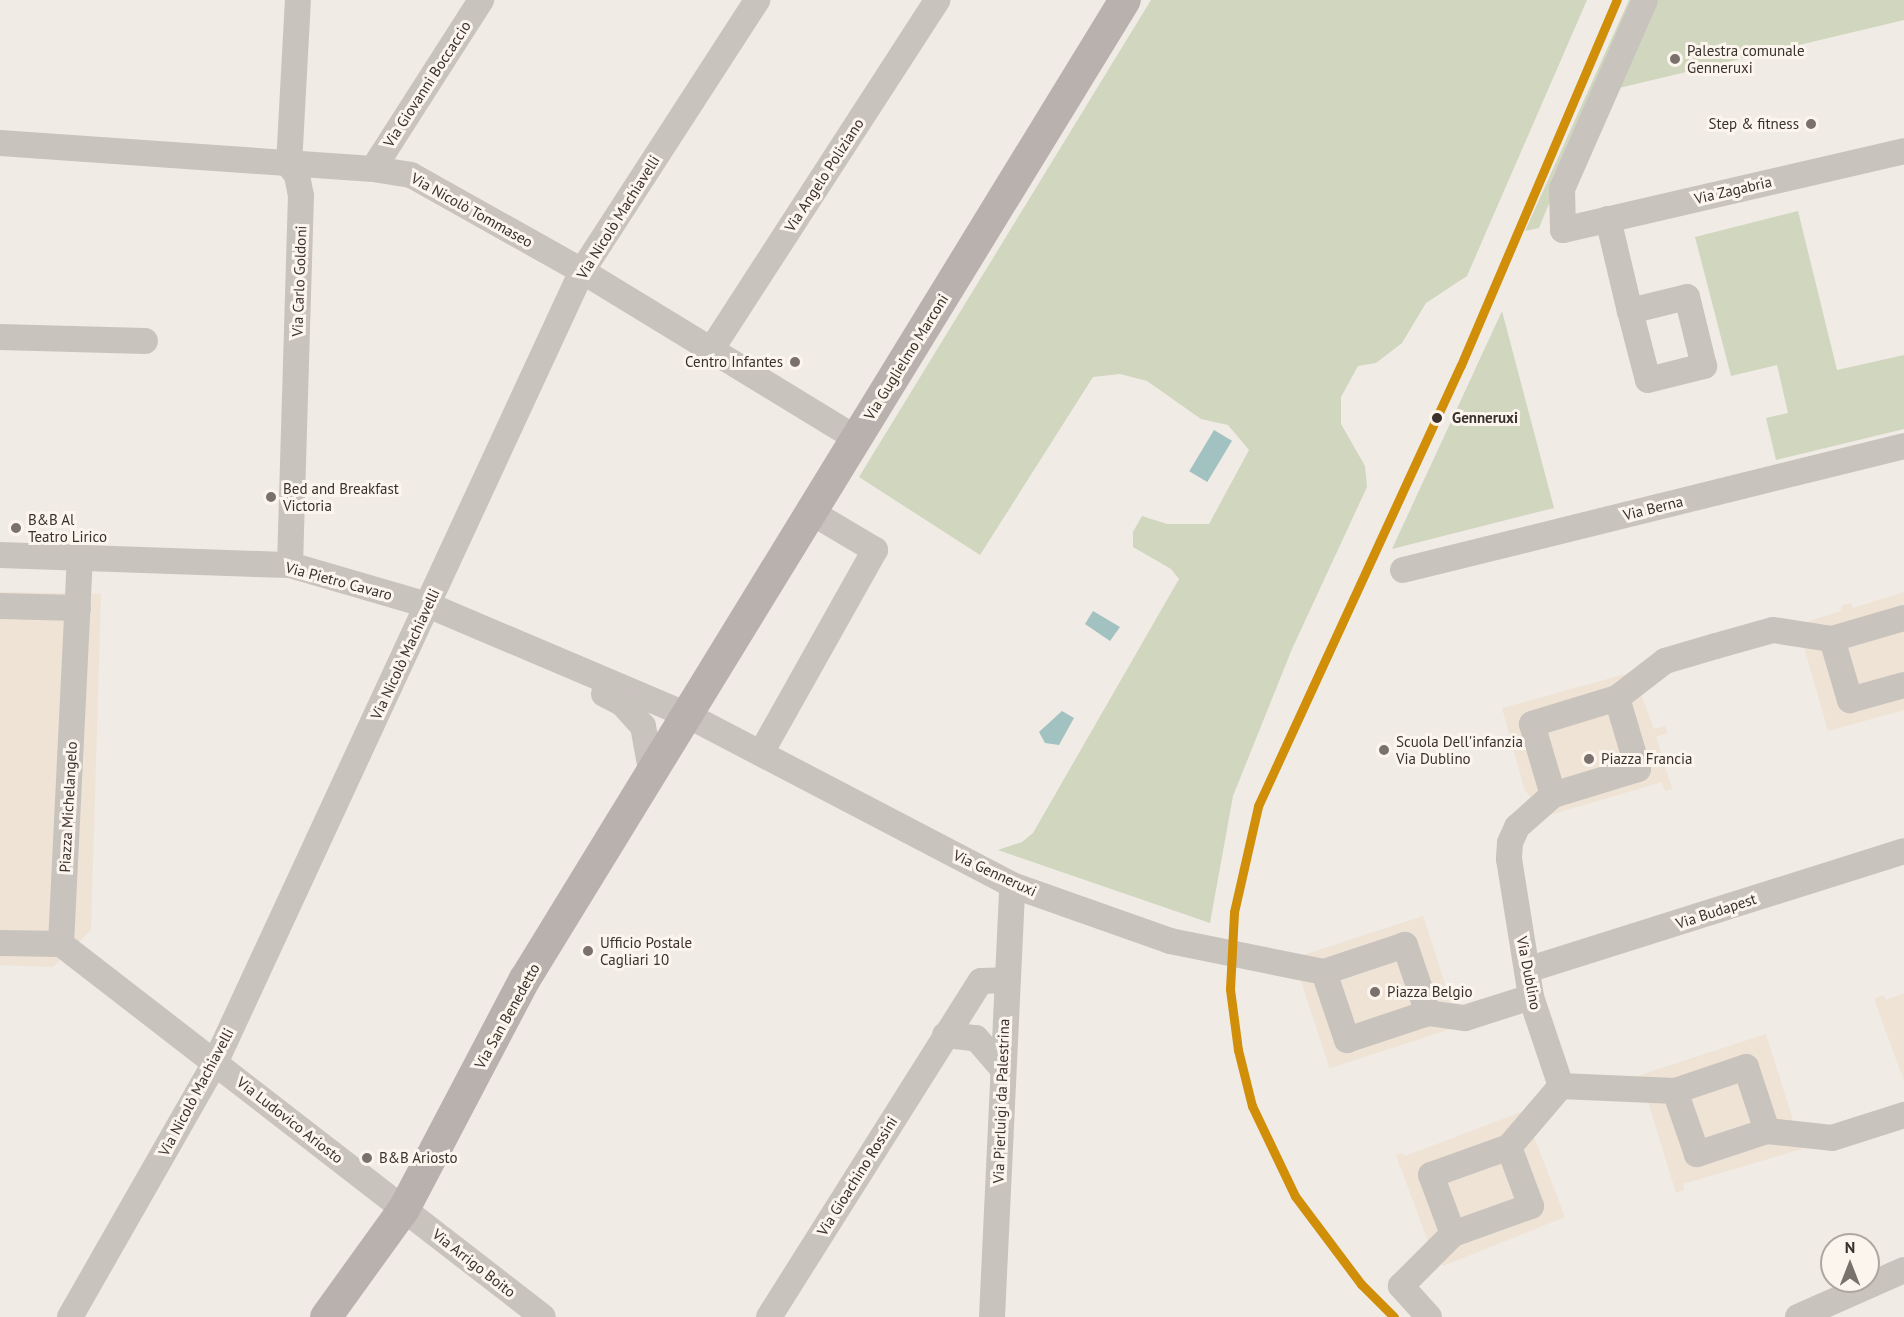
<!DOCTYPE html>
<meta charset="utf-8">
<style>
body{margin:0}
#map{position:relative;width:1904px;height:1317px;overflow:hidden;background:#f0ebe5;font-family:"PT Sans",sans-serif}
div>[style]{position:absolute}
.green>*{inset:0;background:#d1d6bf}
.plaza>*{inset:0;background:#eee3d5;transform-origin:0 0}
.water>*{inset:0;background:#a1c2c1;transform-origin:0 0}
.minor>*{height:26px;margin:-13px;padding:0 13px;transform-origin:13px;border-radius:13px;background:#c9c3be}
.major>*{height:32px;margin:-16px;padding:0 16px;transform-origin:16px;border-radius:16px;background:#b8b1ad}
.rail-1>*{height:9px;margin:-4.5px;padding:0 4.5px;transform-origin:4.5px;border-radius:4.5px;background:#d18e09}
.dots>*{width:16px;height:16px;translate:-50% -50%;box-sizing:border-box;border:3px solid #fbf5ee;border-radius:50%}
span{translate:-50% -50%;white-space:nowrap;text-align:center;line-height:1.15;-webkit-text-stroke:6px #fbf5ee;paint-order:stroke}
.poi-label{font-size:15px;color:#3b302b}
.left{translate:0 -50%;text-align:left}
.right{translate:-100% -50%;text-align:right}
.street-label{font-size:15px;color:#3b302b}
.stop-label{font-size:15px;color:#3b302b;font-weight:700}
.north{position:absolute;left:1820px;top:1233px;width:60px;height:60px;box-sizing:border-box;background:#fbf5ee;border:2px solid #aea6a0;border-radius:50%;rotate:0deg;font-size:16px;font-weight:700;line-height:24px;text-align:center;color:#3b302b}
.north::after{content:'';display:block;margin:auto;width:21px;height:27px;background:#7a716c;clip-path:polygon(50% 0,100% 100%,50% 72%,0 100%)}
</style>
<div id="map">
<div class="green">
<i style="clip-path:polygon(1151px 0,1587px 0,1467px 276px,1426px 303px,1402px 343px,1376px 363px,1358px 366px,1341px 397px,1341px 424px,1365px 466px,1367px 487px,1292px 649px,1233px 796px,1210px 923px,998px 850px,1022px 842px,1033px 833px,1179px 579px,1171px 569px,1133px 547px,1133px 532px,1142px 516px,1167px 524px,1209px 524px,1249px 450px,1228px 425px,1201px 419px,1147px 381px,1120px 374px,1093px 377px,980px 555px,859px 477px)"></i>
<i style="clip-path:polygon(1629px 0,1904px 0,1904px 20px,1594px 94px,1539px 228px,1525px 231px)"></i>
<i style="clip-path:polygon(1798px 211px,1837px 370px,1904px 355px,1904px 429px,1776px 460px,1766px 418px,1788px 413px,1777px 365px,1731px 376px,1695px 237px)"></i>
<i style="clip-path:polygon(1502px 311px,1554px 508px,1392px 549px,1448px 428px)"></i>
</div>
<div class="plaza">
<i style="clip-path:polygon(0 592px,101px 594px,91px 930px,53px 967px,0 965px)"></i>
<i style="clip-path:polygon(1904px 592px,1904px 710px,1828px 731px,1803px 643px,1806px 622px,1842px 611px,1841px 606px,1851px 603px,1853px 608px)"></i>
<i style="clip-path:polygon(1633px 672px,1654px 729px,1665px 726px,1668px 733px,1656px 737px,1672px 789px,1665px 791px,1662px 782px,1543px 817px,1524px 788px,1502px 708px)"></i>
<i style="left:1423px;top:916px;width:116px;height:136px;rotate:72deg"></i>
<i style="clip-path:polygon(1904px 993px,1904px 1081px,1874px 999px,1884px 995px,1886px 1000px)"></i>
<i style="clip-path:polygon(1766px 1034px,1802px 1149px,1683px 1184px,1684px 1190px,1676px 1193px,1640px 1075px)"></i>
<i style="clip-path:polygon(1524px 1111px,1565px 1217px,1443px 1266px,1429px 1244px,1396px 1155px,1404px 1153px,1405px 1156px)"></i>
</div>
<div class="water">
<i style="left:1214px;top:430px;width:21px;height:48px;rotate:31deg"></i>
<i style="clip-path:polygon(1093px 611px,1120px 627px,1110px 641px,1085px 624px)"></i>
<i style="clip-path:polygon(1062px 711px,1074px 718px,1059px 745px,1045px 743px,1039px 732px)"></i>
</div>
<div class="minor">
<i style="left:1645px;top:0;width:206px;rotate:113.7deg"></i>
<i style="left:1562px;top:189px;width:41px;rotate:88.6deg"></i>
<i style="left:1563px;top:230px;width:350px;rotate:-13deg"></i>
<i style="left:0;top:143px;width:374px;rotate:4deg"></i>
<i style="left:373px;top:169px;width:38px;rotate:9deg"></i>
<i style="left:411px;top:175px;width:196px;rotate:29.3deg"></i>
<i style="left:582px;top:271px;width:321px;rotate:31.4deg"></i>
<i style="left:373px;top:169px;width:201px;rotate:-57.4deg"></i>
<i style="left:1608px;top:219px;width:95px;rotate:76.6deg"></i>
<i style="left:1630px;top:311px;width:71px;rotate:75.4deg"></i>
<i style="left:1648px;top:380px;width:58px;rotate:-14deg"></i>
<i style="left:1704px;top:366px;width:71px;rotate:-103.8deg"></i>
<i style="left:1687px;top:297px;width:59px;rotate:166.2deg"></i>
<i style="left:0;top:337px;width:145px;rotate:1.6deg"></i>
<i style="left:711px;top:350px;width:417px;rotate:-57.1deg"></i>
<i style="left:0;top:555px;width:290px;rotate:2deg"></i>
<i style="left:290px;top:565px;width:144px;rotate:16.2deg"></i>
<i style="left:428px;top:605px;width:284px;rotate:23deg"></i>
<i style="left:689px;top:716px;width:365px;rotate:27.6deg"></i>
<i style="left:1012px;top:885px;width:168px;rotate:19.5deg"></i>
<i style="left:1170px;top:941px;width:157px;rotate:11.4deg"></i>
<i style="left:290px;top:565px;width:369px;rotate:-88.3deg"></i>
<i style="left:301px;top:196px;width:21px;rotate:-101deg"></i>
<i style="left:297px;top:175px;width:13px;rotate:-129deg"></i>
<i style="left:289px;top:165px;width:165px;rotate:-86.9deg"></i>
<i style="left:1403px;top:570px;width:516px;rotate:-13.9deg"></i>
<i style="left:0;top:606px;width:78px;rotate:1.5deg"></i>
<i style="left:1904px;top:618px;width:75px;rotate:163.7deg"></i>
<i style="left:1832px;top:639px;width:64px;rotate:73.6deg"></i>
<i style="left:1850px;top:700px;width:56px;rotate:-15.5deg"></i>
<i style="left:604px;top:694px;width:20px;rotate:27deg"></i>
<i style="left:622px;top:703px;width:31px;rotate:48deg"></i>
<i style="left:643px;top:726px;width:45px;rotate:79.7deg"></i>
<i style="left:1617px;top:698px;width:74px;rotate:73.5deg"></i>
<i style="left:1638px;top:769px;width:89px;rotate:163deg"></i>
<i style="left:1553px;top:795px;width:74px;rotate:-106.5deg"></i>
<i style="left:1532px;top:724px;width:89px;rotate:-17deg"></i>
<i style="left:1617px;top:698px;width:61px;rotate:-37.6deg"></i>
<i style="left:1665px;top:661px;width:53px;rotate:-16.4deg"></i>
<i style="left:1716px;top:646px;width:59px;rotate:-15.7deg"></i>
<i style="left:1773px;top:630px;width:60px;rotate:8.7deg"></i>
<i style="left:761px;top:753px;width:233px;rotate:-60.7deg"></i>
<i style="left:875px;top:550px;width:74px;rotate:-149.3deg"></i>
<i style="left:1553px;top:795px;width:48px;rotate:138.4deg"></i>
<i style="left:1517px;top:827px;width:17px;rotate:114deg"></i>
<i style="left:1510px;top:843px;width:16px;rotate:94deg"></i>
<i style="left:1509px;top:859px;width:140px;rotate:80.9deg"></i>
<i style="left:1531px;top:997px;width:94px;rotate:71.4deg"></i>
<i style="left:1561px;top:1086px;width:114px;rotate:2.5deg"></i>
<i style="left:1675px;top:1091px;width:75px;rotate:-18.7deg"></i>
<i style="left:1746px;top:1067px;width:67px;rotate:71.8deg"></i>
<i style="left:1767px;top:1131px;width:74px;rotate:161.8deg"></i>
<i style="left:1697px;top:1154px;width:67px;rotate:-109.2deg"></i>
<i style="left:0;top:943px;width:61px;rotate:0.9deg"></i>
<i style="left:61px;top:944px;width:609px;rotate:37.73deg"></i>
<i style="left:61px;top:944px;width:385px;rotate:-87.2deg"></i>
<i style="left:1527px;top:970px;width:395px;rotate:-17.5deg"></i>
<i style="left:1428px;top:1013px;width:72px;rotate:-108.7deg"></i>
<i style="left:1405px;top:945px;width:85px;rotate:161.6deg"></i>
<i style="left:1324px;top:972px;width:72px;rotate:71.3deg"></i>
<i style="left:1347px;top:1040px;width:85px;rotate:-18.4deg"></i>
<i style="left:1428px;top:1013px;width:37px;rotate:8deg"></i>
<i style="left:1465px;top:1018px;width:69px;rotate:-17.7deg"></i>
<i style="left:945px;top:1035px;width:31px;rotate:6deg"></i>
<i style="left:976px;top:1038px;width:41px;rotate:48.9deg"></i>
<i style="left:1767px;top:1131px;width:65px;rotate:6.1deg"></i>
<i style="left:1832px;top:1138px;width:76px;rotate:-17.7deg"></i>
<i style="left:1509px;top:1147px;width:63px;rotate:69.6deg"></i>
<i style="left:1531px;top:1206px;width:83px;rotate:160.3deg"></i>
<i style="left:1453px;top:1234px;width:63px;rotate:-110.4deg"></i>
<i style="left:1431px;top:1175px;width:83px;rotate:-19.7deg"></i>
<i style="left:1509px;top:1147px;width:80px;rotate:-49.6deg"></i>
<i style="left:70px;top:1317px;width:292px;rotate:-60.3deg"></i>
<i style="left:215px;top:1063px;width:873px;rotate:-65.14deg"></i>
<i style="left:582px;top:271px;width:323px;rotate:-57.1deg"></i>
<i style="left:769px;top:1317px;width:397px;rotate:-57.8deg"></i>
<i style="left:981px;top:981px;width:25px;rotate:-2deg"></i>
<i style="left:992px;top:1317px;width:432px;rotate:-87.3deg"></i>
<i style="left:1429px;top:1317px;width:42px;rotate:-132.1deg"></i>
<i style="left:1401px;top:1286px;width:74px;rotate:-45deg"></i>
<i style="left:1798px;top:1317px;width:116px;rotate:-23.9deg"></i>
</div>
<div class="major">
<i style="left:326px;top:1317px;width:133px;rotate:-54.2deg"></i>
<i style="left:404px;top:1209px;width:260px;rotate:-62.3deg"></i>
<i style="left:525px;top:979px;width:1148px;rotate:-58.5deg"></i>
</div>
<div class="rail-1">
<i style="left:1394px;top:1317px;width:47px;rotate:-135deg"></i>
<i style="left:1361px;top:1284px;width:110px;rotate:-126.9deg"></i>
<i style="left:1295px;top:1196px;width:100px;rotate:-115.5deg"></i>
<i style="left:1252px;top:1106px;width:58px;rotate:-104deg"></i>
<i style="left:1238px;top:1050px;width:62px;rotate:-97.5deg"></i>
<i style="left:1230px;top:989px;width:77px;rotate:-87deg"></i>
<i style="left:1234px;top:912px;width:109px;rotate:-77.2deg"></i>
<i style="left:1258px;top:806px;width:485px;rotate:-65.3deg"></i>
<i style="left:1461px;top:365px;width:397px;rotate:-66.9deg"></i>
</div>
<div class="dots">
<i style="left:1675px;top:59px;background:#7a716c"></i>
<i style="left:1811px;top:124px;background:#7a716c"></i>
<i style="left:795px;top:362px;background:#7a716c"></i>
<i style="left:1437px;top:418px;background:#3b302b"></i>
<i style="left:271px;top:497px;background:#7a716c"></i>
<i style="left:16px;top:528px;background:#7a716c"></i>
<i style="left:1384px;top:750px;background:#7a716c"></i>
<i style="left:1589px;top:759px;background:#7a716c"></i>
<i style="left:588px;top:951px;background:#7a716c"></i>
<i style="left:1375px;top:992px;background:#7a716c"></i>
<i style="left:367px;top:1158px;background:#7a716c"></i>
</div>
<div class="poi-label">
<span class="left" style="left:1687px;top:59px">Palestra comunale<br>Genneruxi</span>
<span class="right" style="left:1799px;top:124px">Step &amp; fitness</span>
<span class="right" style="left:783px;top:362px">Centro Infantes</span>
<span class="left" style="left:283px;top:497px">Bed and Breakfast<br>Victoria</span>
<span class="left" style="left:28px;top:528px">B&amp;B Al<br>Teatro Lirico</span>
<span class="left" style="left:1396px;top:750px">Scuola Dell'infanzia<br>Via Dublino</span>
<span class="left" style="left:1601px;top:759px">Piazza Francia</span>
<span class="left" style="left:600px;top:951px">Ufficio Postale<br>Cagliari 10</span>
<span class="left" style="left:1387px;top:992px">Piazza Belgio</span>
<span class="left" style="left:379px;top:1158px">B&amp;B Ariosto</span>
</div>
<div class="street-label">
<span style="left:427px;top:84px;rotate:-57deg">Via Giovanni Boccaccio</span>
<span style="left:824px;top:175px;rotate:-57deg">Via Angelo Poliziano</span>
<span style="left:1733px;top:190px;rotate:-13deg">Via Zagabria</span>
<span style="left:472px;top:210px;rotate:29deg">Via Nicolò Tommaseo</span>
<span style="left:618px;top:217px;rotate:-58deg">Via Nicolò Machiavelli</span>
<span style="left:299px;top:281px;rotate:-88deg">Via Carlo Goldoni</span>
<span style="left:906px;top:357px;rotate:-58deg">Via Guglielmo Marconi</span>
<span style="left:1653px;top:508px;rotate:-14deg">Via Berna</span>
<span style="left:339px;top:581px;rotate:15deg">Via Pietro Cavaro</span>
<span style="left:405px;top:654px;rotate:-65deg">Via Nicolò Machiavelli</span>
<span style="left:68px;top:807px;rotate:-87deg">Piazza Michelangelo</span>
<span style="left:995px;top:873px;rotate:25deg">Via Genneruxi</span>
<span style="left:1716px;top:911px;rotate:-18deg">Via Budapest</span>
<span style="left:1529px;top:973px;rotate:79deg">Via Dublino</span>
<span style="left:507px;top:1016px;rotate:-61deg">Via San Benedetto</span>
<span style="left:196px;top:1092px;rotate:-62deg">Via Nicolò Machiavelli</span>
<span style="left:1001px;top:1101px;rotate:-88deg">Via Pierluigi da Palestrina</span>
<span style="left:290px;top:1120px;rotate:38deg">Via Ludovico Ariosto</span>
<span style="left:857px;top:1176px;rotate:-58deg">Via Gioachino Rossini</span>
<span style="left:474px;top:1263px;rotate:38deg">Via Arrigo Boito</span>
</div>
<div class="stop-label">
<span class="left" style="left:1452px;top:418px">Genneruxi</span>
</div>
<div class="north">N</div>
</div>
